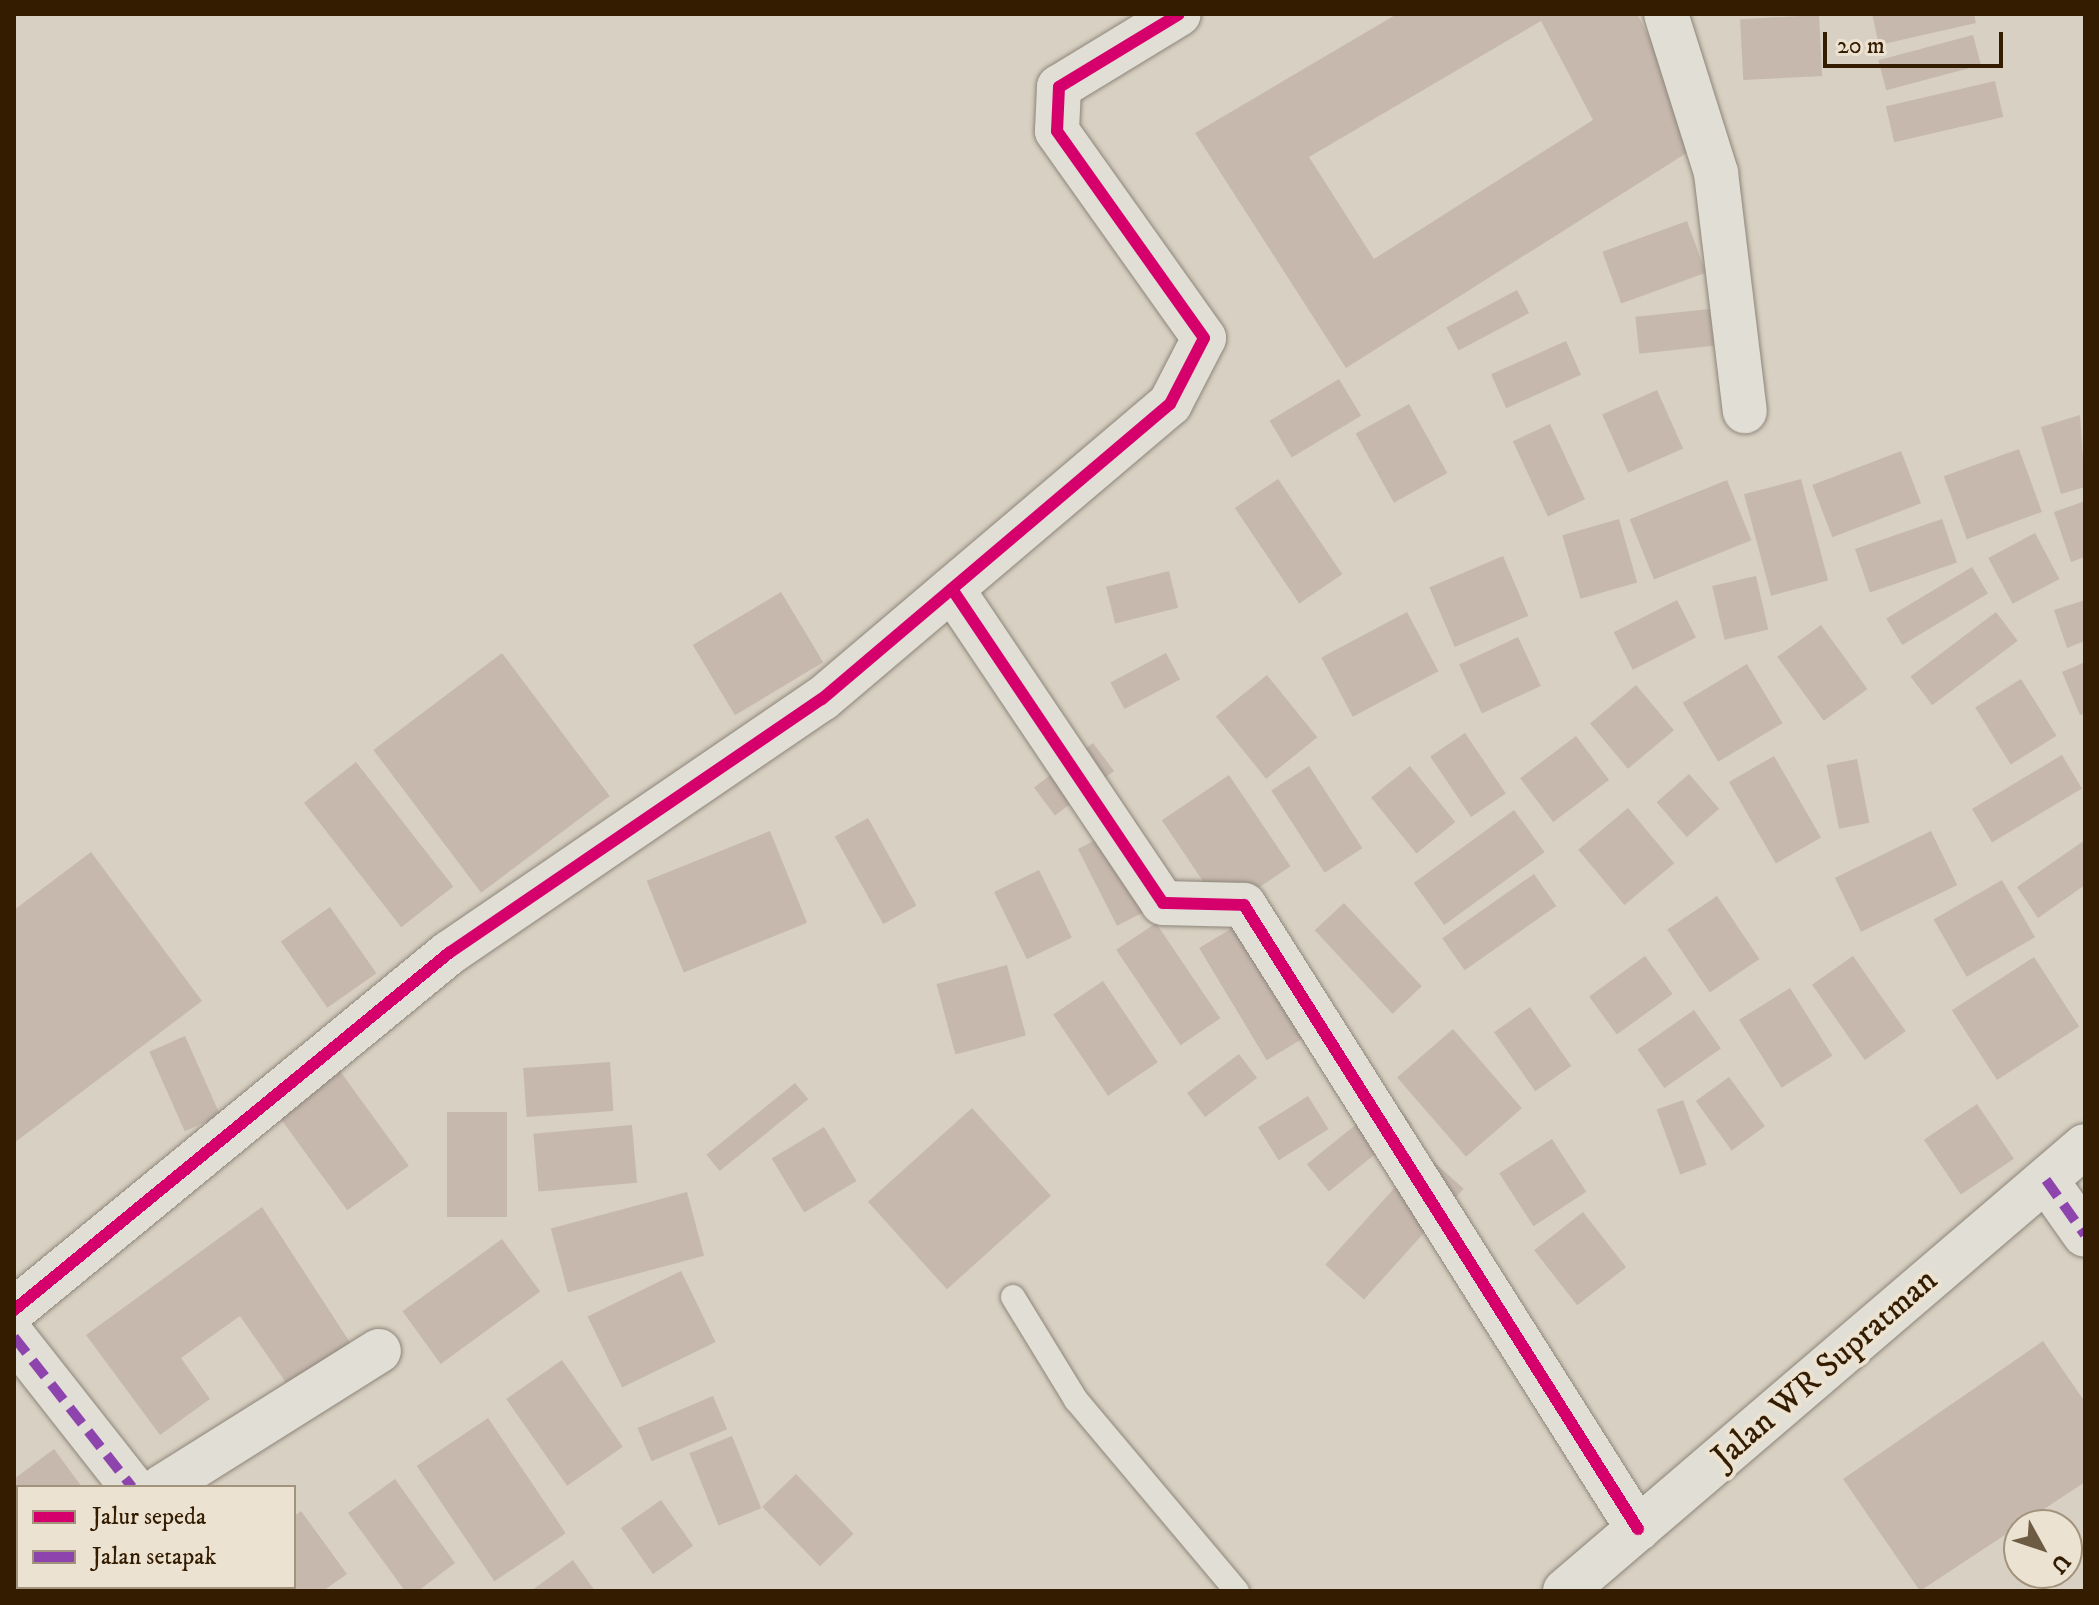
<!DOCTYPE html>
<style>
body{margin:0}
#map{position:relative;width:2099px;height:1605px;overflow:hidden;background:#d8d0c2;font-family:"IM FELL DW Pica",serif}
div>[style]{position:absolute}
.building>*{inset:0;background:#c6b8ad;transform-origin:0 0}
.roads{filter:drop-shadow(0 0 2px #8d8579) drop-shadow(0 0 2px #8d8579)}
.lane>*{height:24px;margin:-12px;padding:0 12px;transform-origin:12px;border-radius:12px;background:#e1ded6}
.street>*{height:44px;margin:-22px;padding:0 22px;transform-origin:22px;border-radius:22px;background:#e1ded6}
.secondary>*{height:44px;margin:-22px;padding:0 22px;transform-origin:22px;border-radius:22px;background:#e1ded6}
.quiet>*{height:10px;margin-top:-5px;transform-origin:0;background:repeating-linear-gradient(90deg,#8e44ad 0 20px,transparent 0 30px)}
.cycleway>*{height:12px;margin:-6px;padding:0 6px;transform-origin:6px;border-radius:6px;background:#d6006c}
span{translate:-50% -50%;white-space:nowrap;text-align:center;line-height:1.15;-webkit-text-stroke:8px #ece2d1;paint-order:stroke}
.street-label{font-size:34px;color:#331c00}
.frame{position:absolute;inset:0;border:16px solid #331c00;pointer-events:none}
.legend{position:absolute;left:16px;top:1485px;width:280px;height:104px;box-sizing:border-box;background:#ece2d1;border:2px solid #a2937d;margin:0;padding:10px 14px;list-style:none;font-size:24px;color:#331c00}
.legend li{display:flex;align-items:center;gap:16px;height:40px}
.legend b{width:40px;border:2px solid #a2937d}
.north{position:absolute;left:2003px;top:1509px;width:80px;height:80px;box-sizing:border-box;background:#ece2d1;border:2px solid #a2937d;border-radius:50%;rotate:130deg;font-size:22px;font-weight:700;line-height:32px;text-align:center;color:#331c00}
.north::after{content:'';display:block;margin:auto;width:28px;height:36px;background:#6d5b44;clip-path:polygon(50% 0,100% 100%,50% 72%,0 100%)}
.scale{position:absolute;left:1823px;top:32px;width:180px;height:36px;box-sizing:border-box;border:4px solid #331c00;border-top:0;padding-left:10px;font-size:24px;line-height:28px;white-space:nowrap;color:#331c00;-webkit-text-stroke:6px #ece2d1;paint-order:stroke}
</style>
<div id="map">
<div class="building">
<i style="clip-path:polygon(evenodd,1397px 14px,1637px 14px,1704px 142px,1346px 368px,1195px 133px,1397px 14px,1541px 21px,1593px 120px,1374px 259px,1309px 157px,1541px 21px)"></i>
<i style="clip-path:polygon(1872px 14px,1974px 14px,1976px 23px,1879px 45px)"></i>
<i style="left:1819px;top:15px;width:61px;height:79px;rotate:87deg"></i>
<i style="left:1973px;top:35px;width:31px;height:98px;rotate:75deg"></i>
<i style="left:1995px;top:81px;width:37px;height:112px;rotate:77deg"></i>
<i style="left:1687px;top:221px;width:55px;height:90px;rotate:70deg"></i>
<i style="left:1517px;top:290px;width:26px;height:80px;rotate:62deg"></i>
<i style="left:1710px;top:309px;width:37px;height:75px;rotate:84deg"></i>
<i style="left:1566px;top:341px;width:37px;height:82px;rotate:66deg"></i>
<i style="left:1339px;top:379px;width:43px;height:81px;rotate:59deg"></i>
<i style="left:1657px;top:390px;width:64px;height:60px;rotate:66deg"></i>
<i style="left:1409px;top:404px;width:79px;height:61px;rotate:61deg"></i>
<i style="clip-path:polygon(2080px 415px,2085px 487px,2061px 494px,2041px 427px)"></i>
<i style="left:1550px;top:424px;width:83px;height:41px;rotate:65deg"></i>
<i style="left:2019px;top:449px;width:67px;height:80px;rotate:70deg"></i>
<i style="left:1901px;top:451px;width:56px;height:95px;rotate:69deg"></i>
<i style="left:1278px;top:479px;width:115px;height:52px;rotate:56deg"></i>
<i style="left:1801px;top:479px;width:105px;height:59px;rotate:75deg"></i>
<i style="left:1727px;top:480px;width:65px;height:105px;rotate:68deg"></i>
<i style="clip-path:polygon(2085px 501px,2085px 557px,2071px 562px,2054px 512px)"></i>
<i style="left:1619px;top:519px;width:66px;height:59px;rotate:74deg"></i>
<i style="left:1942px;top:519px;width:46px;height:92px;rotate:71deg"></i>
<i style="left:2035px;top:533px;width:52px;height:53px;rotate:62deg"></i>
<i style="left:1503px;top:556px;width:65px;height:80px;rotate:67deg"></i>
<i style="left:1972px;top:567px;width:31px;height:100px;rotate:59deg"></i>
<i style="left:1169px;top:571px;width:38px;height:65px;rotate:76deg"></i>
<i style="left:1756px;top:576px;width:55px;height:45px;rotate:77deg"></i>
<i style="left:781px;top:592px;width:82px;height:103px;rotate:59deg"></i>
<i style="left:1677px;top:600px;width:42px;height:71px;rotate:63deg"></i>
<i style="clip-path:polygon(2085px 600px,2085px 641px,2067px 648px,2054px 610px)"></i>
<i style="left:1407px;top:612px;width:67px;height:97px;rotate:62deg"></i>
<i style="left:1996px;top:612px;width:36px;height:107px;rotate:53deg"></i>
<i style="left:1821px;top:625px;width:79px;height:54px;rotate:54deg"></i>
<i style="left:1518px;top:637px;width:54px;height:65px;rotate:65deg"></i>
<i style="left:502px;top:653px;width:179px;height:161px;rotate:53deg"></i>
<i style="left:1166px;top:653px;width:30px;height:63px;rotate:62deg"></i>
<i style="clip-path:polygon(2085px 662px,2085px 713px,2080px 715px,2062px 672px)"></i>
<i style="left:1747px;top:664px;width:69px;height:75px;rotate:59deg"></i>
<i style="left:1267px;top:675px;width:80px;height:66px;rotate:51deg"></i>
<i style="left:2021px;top:679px;width:67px;height:54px;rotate:58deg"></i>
<i style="left:1636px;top:685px;width:59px;height:60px;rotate:50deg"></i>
<i style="left:1465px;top:733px;width:73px;height:42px;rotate:56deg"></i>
<i style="left:1576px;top:736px;width:55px;height:70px;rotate:53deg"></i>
<i style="left:1093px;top:743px;width:35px;height:74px;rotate:53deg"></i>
<i style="left:2062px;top:755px;width:39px;height:105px;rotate:59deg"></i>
<i style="left:1774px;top:756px;width:94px;height:52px;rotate:60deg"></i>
<i style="left:1857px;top:759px;width:65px;height:31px;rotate:79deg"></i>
<i style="left:356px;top:762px;width:158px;height:66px;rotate:52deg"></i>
<i style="left:1309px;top:766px;width:98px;height:45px;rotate:57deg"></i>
<i style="left:1410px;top:766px;width:72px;height:50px;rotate:51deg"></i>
<i style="left:1689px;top:774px;width:46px;height:43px;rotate:49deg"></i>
<i style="left:1229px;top:775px;width:110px;height:81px;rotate:56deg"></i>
<i style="left:1628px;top:808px;width:72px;height:65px;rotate:50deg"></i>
<i style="left:1514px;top:810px;width:52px;height:124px;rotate:54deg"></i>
<i style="left:868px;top:818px;width:100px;height:38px;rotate:61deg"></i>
<i style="left:1135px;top:820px;width:86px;height:64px;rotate:63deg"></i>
<i style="left:770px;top:831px;width:99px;height:133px;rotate:68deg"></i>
<i style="left:1931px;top:831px;width:60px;height:107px;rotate:64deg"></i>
<i style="clip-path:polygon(2085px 840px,2085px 885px,2038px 918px,2017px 887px)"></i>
<i style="clip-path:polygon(91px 852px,202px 1001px,14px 1143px,14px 910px)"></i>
<i style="left:1039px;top:870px;width:75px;height:50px;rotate:64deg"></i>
<i style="left:1534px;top:874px;width:39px;height:112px;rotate:55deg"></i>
<i style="left:2002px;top:880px;width:66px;height:79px;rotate:60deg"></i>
<i style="left:1717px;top:896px;width:76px;height:60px;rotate:56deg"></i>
<i style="left:1344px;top:903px;width:114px;height:40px;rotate:47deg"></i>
<i style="left:330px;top:907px;width:81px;height:60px;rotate:55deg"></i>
<i style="left:1254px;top:915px;width:131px;height:64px;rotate:59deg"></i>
<i style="left:1156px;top:923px;width:115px;height:48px;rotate:56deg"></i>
<i style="left:1645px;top:956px;width:47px;height:69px;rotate:54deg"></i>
<i style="left:1853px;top:956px;width:92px;height:50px;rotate:55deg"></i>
<i style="left:2034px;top:957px;width:83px;height:98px;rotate:57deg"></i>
<i style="left:1007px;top:965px;width:73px;height:73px;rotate:75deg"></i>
<i style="left:1103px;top:981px;width:98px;height:60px;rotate:56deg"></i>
<i style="left:1790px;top:988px;width:80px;height:60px;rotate:58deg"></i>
<i style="left:1530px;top:1007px;width:72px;height:44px;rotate:55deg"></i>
<i style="left:1694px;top:1010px;width:47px;height:69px;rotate:55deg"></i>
<i style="left:1453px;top:1029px;width:105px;height:74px;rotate:49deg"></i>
<i style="left:185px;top:1036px;width:87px;height:39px;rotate:66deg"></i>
<i style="left:1239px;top:1054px;width:30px;height:65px;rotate:53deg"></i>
<i style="left:610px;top:1062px;width:49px;height:87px;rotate:86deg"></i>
<i style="left:340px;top:1071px;width:117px;height:76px;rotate:54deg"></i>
<i style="left:1729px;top:1077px;width:61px;height:41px;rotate:54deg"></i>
<i style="left:795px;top:1083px;width:21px;height:114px;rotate:51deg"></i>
<i style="left:1308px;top:1096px;width:39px;height:59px;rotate:58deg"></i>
<i style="left:1390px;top:1097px;width:35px;height:107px;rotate:51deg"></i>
<i style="left:1683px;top:1100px;width:69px;height:28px;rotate:70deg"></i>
<i style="left:1977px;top:1104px;width:66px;height:64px;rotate:56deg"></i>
<i style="left:972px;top:1108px;width:118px;height:140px;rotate:48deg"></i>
<i style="left:447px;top:1112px;width:60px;height:105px"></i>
<i style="left:632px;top:1125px;width:58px;height:99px;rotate:85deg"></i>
<i style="left:824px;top:1127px;width:63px;height:61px;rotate:59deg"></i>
<i style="left:1552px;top:1139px;width:63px;height:63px;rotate:57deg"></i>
<i style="left:1425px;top:1154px;width:52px;height:149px;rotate:42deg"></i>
<i style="left:687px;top:1192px;width:66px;height:141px;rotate:75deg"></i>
<i style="clip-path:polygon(262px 1207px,351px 1344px,289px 1387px,240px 1316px,181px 1358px,210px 1399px,160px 1435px,86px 1335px)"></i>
<i style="left:1583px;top:1212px;width:70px;height:62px;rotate:52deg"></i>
<i style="left:502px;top:1239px;width:65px;height:123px;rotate:54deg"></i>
<i style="left:681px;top:1271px;width:79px;height:104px;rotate:64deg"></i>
<i style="clip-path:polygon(2043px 1341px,2085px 1402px,2085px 1482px,1920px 1591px,1843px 1479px)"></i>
<i style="left:562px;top:1360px;width:106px;height:68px;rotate:55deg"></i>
<i style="left:713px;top:1396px;width:36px;height:82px;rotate:67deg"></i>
<i style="left:488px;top:1418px;width:139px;height:86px;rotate:56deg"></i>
<i style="left:732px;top:1436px;width:78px;height:46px;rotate:68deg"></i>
<i style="clip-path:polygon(54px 1449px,82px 1487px,18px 1487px,14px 1586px,14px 1479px)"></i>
<i style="left:796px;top:1474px;width:83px;height:47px;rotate:46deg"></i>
<i style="clip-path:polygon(395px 1479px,455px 1563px,418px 1591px,405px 1591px,348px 1513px)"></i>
<i style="left:661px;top:1500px;width:56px;height:49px;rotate:55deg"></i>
<i style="clip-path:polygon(301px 1511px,347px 1574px,323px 1591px,271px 1591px,294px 1587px,294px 1516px)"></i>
<i style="clip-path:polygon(573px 1560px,595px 1591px,531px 1591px)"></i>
<i style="left:179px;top:1587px;width:53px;height:6px"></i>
</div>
<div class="roads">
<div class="lane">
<i style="left:1013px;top:1297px;width:121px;rotate:58.5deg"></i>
<i style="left:1076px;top:1400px;width:250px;rotate:49.9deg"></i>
</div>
<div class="street">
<i style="left:1666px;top:14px;width:167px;rotate:72.5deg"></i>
<i style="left:1716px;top:173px;width:240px;rotate:83.1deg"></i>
<i style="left:952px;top:589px;width:378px;rotate:56.1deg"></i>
<i style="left:1163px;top:903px;width:81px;rotate:1.4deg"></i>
<i style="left:1244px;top:905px;width:738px;rotate:57.73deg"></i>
<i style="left:2046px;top:1180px;width:67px;rotate:54.7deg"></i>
<i style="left:14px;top:1310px;width:563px;rotate:-39.38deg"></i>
<i style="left:449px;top:953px;width:451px;rotate:-34.3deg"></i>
<i style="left:822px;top:699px;width:456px;rotate:-40.3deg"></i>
<i style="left:1170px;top:404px;width:74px;rotate:-62.7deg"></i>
<i style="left:1204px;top:338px;width:254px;rotate:-125.4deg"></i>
<i style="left:1057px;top:131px;width:44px;rotate:-87.4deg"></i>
<i style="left:1059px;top:87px;width:140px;rotate:-31.3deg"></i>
<i style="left:14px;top:1337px;width:191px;rotate:51.8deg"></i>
<i style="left:162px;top:1487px;width:256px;rotate:-32.1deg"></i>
<i style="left:18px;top:1591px;width:6px;rotate:-39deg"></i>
</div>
<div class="secondary">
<i style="left:1565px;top:1591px;width:684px;rotate:-40.56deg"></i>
</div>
</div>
<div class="quiet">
<i style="left:2046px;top:1180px;width:67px;rotate:54.7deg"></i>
<i style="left:14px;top:1337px;width:191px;rotate:51.8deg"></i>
</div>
<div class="cycleway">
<i style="left:952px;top:589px;width:378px;rotate:56.1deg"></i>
<i style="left:1163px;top:903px;width:81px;rotate:1.4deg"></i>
<i style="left:1244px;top:905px;width:738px;rotate:57.73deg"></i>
<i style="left:14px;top:1310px;width:563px;rotate:-39.38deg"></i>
<i style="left:449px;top:953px;width:451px;rotate:-34.3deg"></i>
<i style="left:822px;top:699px;width:456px;rotate:-40.3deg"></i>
<i style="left:1170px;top:404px;width:74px;rotate:-62.7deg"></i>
<i style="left:1204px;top:338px;width:254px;rotate:-125.4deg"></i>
<i style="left:1057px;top:131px;width:44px;rotate:-87.4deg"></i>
<i style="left:1059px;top:87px;width:140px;rotate:-31.3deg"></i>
</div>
<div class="street-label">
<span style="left:1825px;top:1369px;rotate:-41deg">Jalan WR Supratman</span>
</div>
<div class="frame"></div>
<ul class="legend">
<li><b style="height:10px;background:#d6006c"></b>Jalur sepeda</li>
<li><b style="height:10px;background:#8e44ad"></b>Jalan setapak</li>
</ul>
<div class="north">U</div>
<div class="scale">20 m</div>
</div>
